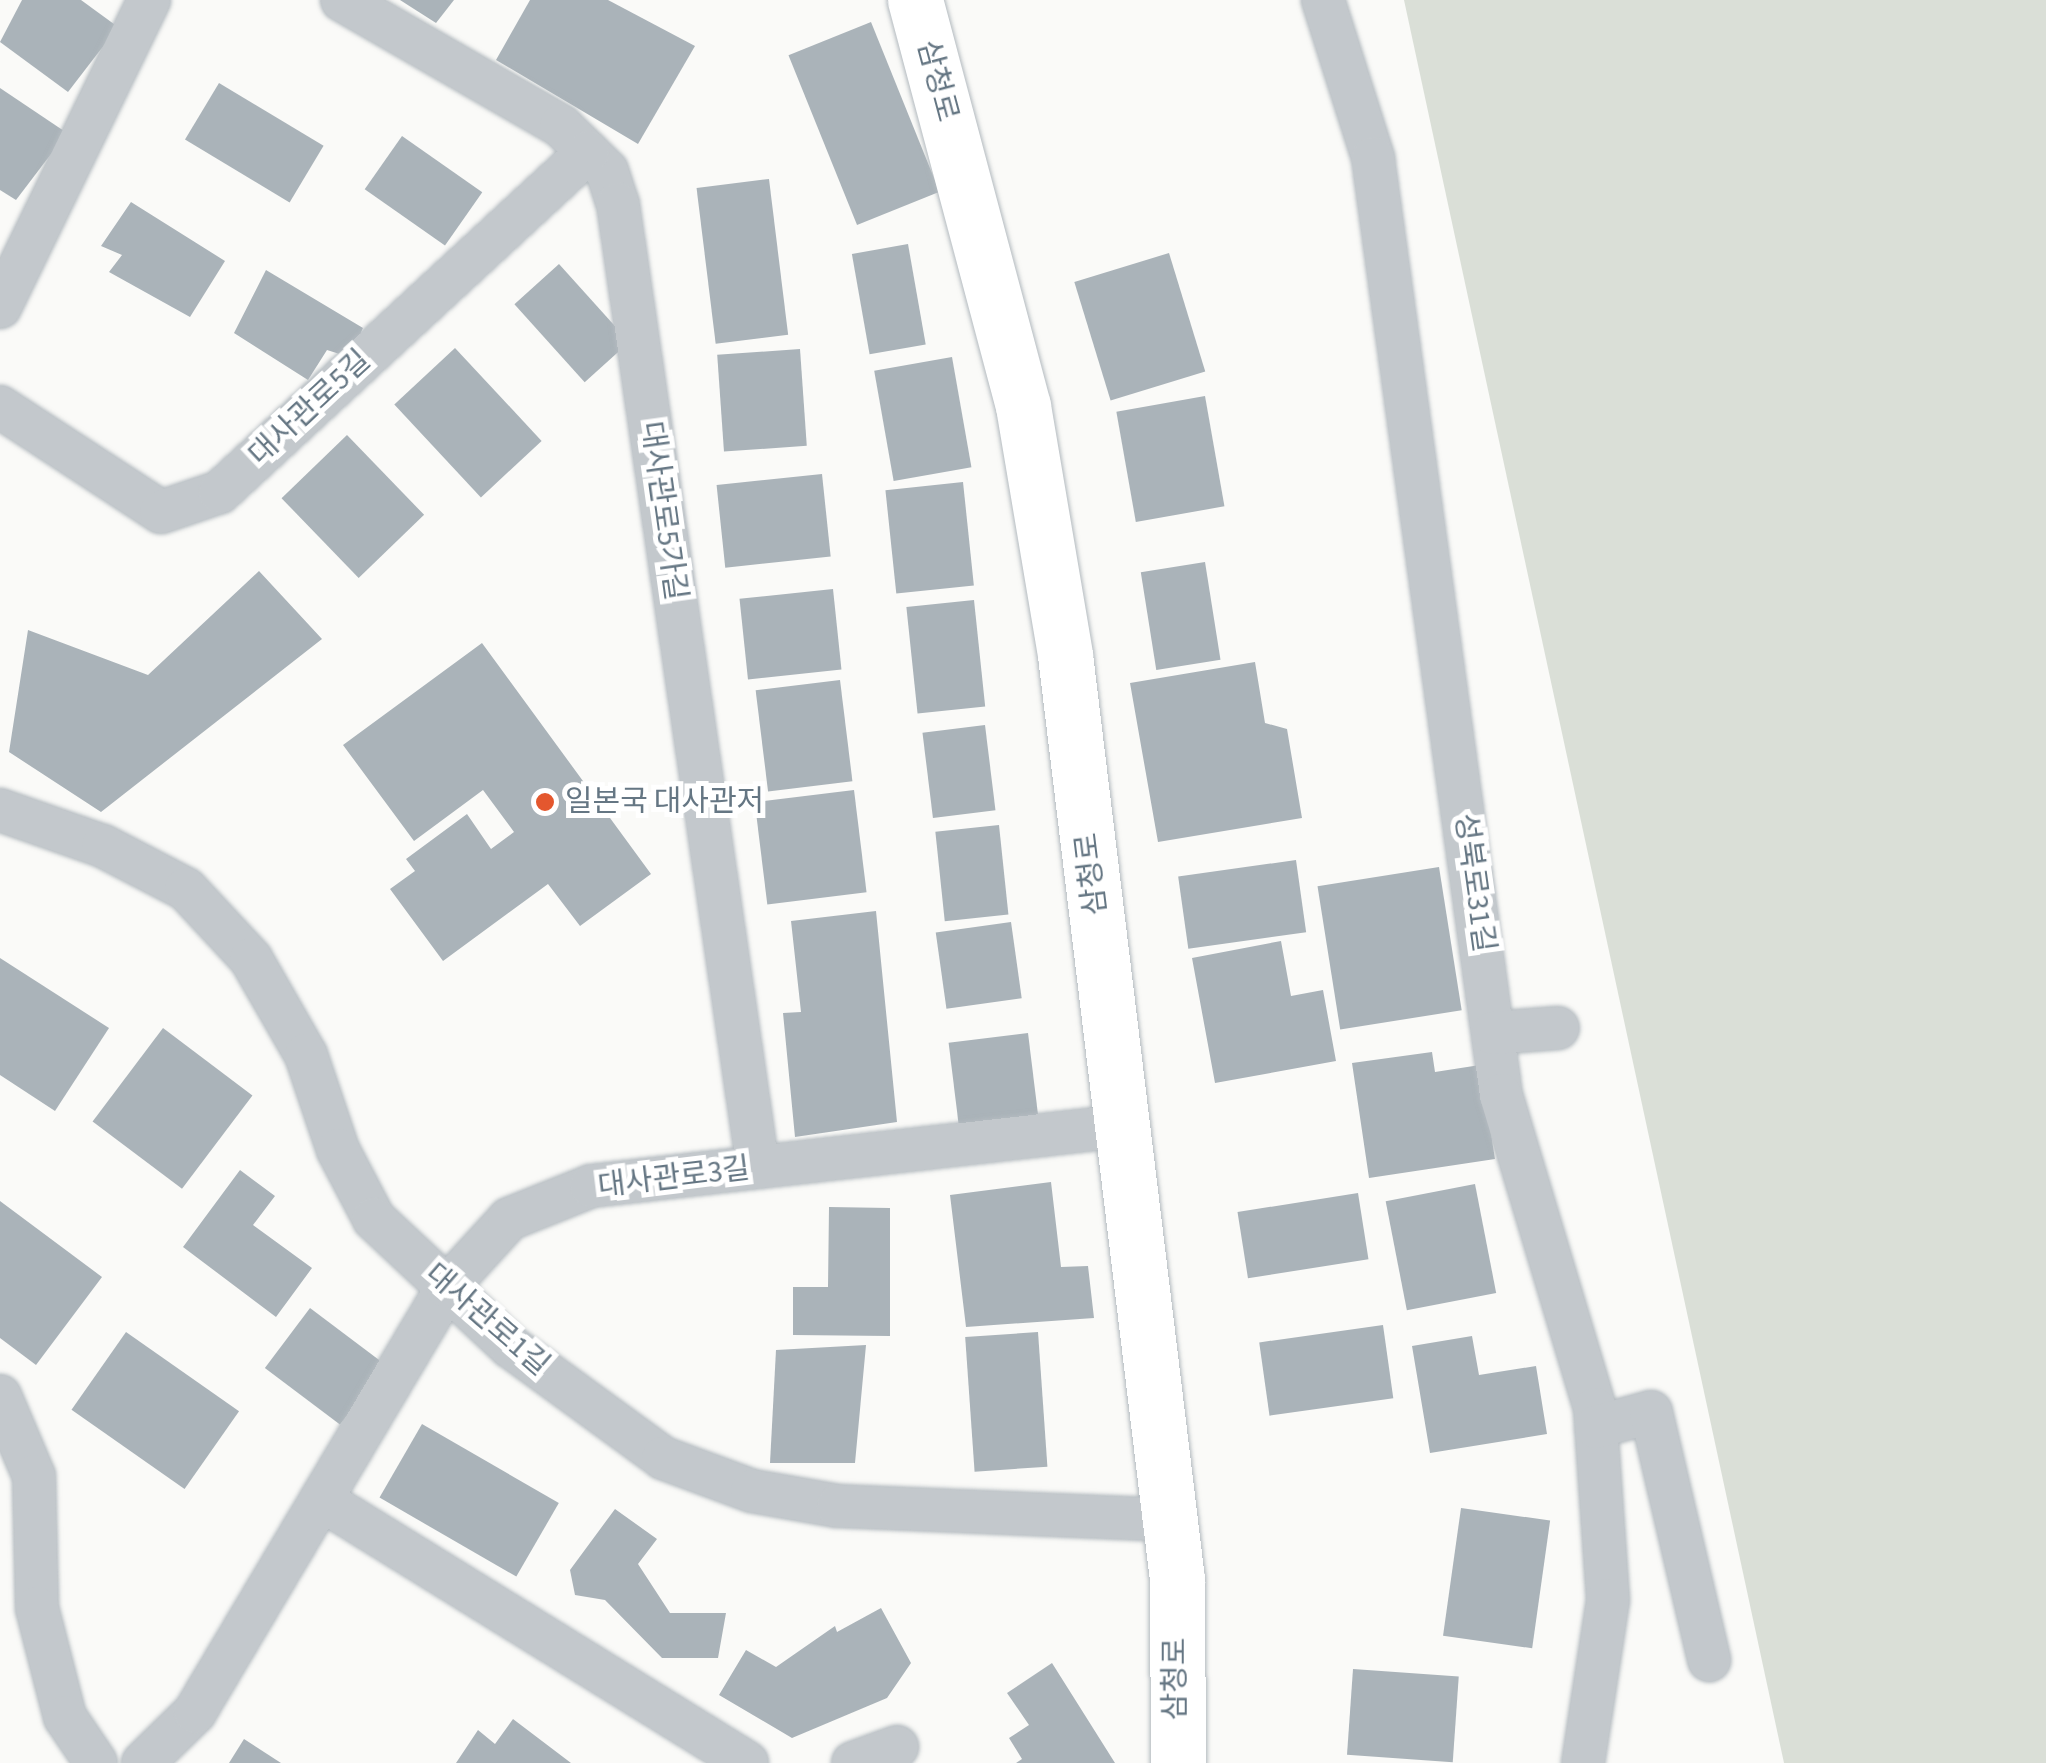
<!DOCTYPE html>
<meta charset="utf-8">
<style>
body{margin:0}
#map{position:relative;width:2046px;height:1763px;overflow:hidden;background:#fafaf8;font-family:"Source Sans 3","Noto Sans KR",sans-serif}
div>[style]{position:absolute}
.green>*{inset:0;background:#dadfd7}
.building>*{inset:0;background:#aab3b9;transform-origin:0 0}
.roads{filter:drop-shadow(0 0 2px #b3babf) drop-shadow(0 0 2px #b3babf)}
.street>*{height:42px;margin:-21px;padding:0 21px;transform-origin:21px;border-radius:21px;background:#c3c8cc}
.secondary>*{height:55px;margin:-27.5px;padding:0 27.5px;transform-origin:27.5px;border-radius:27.5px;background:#fff}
.dots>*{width:28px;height:28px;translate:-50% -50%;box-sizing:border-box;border:5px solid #fff;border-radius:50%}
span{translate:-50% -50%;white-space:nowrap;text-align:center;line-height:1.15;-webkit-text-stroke:10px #fff;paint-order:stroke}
.street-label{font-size:30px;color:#657683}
.poi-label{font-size:30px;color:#657683}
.left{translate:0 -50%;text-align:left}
</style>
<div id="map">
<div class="green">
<i style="clip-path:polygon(1404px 0,2046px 0,2046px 1763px,1784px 1763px)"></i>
</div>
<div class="building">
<i style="clip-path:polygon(22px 0,81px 0,118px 27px,68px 92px,0 42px)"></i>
<i style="clip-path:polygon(400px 0,454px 0,436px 23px)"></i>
<i style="clip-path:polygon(530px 0,608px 0,695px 46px,638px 144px,496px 60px)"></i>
<i style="left:871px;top:22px;width:183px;height:89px;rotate:68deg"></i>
<i style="left:219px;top:83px;width:122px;height:66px;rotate:31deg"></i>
<i style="clip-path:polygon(0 88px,67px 133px,16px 200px,0 190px)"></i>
<i style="left:402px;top:136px;width:98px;height:65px;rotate:35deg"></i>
<i style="left:769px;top:179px;width:157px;height:73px;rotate:83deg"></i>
<i style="clip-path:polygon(131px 202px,225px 261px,190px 317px,109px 272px,122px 255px,101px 246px)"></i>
<i style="left:908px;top:244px;width:102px;height:57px;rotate:80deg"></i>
<i style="left:1169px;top:253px;width:124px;height:99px;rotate:73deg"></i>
<i style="left:559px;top:264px;width:105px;height:60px;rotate:48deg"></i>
<i style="clip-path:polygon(266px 270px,363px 328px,349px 357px,327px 350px,308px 380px,234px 333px)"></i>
<i style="left:455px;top:348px;width:127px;height:83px;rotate:47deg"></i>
<i style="left:800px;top:349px;width:97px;height:83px;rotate:86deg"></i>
<i style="left:952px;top:357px;width:112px;height:79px;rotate:80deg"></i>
<i style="left:1205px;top:396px;width:112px;height:90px;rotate:80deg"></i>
<i style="left:347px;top:435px;width:111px;height:91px;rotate:46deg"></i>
<i style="left:822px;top:474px;width:83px;height:106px;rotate:84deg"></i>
<i style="left:963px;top:482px;width:104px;height:78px;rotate:84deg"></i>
<i style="left:1205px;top:562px;width:99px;height:65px;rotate:81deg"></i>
<i style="clip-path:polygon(259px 571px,322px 639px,101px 812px,9px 752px,28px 630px,148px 675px)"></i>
<i style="left:833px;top:589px;width:81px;height:94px;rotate:84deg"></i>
<i style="left:974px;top:600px;width:107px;height:68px;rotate:84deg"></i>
<i style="clip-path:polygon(482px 643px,651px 874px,580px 926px,548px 884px,443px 961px,390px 889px,415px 871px,406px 859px,467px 814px,491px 849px,514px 832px,483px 790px,414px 841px,343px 745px)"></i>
<i style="clip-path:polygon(1255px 662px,1265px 723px,1287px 729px,1302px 818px,1158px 842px,1130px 683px)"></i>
<i style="left:840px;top:680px;width:102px;height:85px;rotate:83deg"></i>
<i style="left:985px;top:725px;width:86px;height:63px;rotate:83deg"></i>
<i style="left:854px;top:790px;width:103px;height:100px;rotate:83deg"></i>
<i style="left:999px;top:825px;width:90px;height:64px;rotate:84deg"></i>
<i style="left:1296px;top:860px;width:73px;height:119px;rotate:82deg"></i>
<i style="left:1439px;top:867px;width:145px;height:123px;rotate:81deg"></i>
<i style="clip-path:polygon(876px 911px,897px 1122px,795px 1137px,783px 1013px,801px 1012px,791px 921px)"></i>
<i style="left:1011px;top:922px;width:77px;height:76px;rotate:82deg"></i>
<i style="clip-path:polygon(1281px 941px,1291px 996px,1323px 990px,1336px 1061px,1215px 1083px,1192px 958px)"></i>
<i style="clip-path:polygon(0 958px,109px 1028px,55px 1111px,0 1075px)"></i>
<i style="left:163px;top:1028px;width:112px;height:117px;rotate:37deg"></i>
<i style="left:1028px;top:1033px;width:94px;height:80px;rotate:83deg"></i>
<i style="clip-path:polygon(1432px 1052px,1435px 1072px,1480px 1065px,1495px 1159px,1369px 1178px,1352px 1063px)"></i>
<i style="clip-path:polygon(240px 1170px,275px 1196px,253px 1225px,312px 1268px,276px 1317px,183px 1247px)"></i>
<i style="clip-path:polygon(1051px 1182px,1061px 1267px,1088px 1266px,1094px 1318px,966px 1327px,950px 1195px)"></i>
<i style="left:1475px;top:1184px;width:111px;height:91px;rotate:79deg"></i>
<i style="left:1358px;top:1193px;width:67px;height:122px;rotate:81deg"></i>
<i style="clip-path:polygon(0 1201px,102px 1277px,36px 1365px,0 1338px)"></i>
<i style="clip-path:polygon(829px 1207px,890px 1208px,890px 1336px,793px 1335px,793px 1287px,828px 1287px)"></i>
<i style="left:310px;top:1308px;width:94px;height:75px;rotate:37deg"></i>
<i style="left:1383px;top:1325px;width:74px;height:125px;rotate:82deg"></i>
<i style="left:126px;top:1332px;width:138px;height:95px;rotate:35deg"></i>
<i style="left:1038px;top:1332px;width:135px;height:73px;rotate:86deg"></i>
<i style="clip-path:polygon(1472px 1336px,1479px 1375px,1536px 1366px,1547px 1434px,1430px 1453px,1412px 1346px)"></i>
<i style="clip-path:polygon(866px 1345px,855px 1463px,770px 1463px,776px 1350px)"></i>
<i style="left:422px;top:1424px;width:158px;height:85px;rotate:30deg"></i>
<i style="left:1461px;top:1508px;width:90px;height:129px;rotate:8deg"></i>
<i style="clip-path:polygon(615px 1509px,657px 1539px,638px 1564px,670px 1613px,726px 1613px,718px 1658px,662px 1658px,605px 1600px,575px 1595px,570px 1570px)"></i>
<i style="clip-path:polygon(881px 1608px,911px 1663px,887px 1698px,792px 1738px,719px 1695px,746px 1650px,776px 1667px,835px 1626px,837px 1632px)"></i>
<i style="clip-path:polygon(1052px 1663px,1115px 1763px,1016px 1763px,1022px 1759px,1009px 1738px,1029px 1725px,1007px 1693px)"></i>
<i style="left:1353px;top:1669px;width:106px;height:86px;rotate:4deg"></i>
<i style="clip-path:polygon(513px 1719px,571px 1763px,456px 1763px,478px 1730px,495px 1744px)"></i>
<i style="clip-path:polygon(244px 1739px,281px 1763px,229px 1763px)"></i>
</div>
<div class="roads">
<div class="street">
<i style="left:342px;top:0;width:253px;rotate:29.9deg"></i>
<i style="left:561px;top:126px;width:64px;rotate:44.4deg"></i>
<i style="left:607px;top:171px;width:35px;rotate:72deg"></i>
<i style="left:618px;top:204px;width:973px;rotate:81.73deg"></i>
<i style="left:1323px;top:0;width:166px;rotate:72.4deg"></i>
<i style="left:1373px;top:158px;width:946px;rotate:82.22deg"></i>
<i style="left:1501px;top:1095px;width:328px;rotate:73.3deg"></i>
<i style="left:1595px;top:1409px;width:191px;rotate:86.1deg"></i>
<i style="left:1608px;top:1600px;width:165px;rotate:98.7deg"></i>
<i style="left:0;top:307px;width:341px;rotate:-64.1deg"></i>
<i style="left:0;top:407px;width:192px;rotate:33.1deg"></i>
<i style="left:161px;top:512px;width:62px;rotate:-18.7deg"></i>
<i style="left:220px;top:492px;width:501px;rotate:-42.74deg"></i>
<i style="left:0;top:810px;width:109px;rotate:19.3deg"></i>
<i style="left:103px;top:846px;width:93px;rotate:27.4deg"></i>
<i style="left:186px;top:889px;width:96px;rotate:47.1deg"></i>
<i style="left:251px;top:959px;width:111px;rotate:60.2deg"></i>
<i style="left:306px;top:1055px;width:100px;rotate:71.4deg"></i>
<i style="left:338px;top:1150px;width:78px;rotate:62.4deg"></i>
<i style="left:374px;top:1219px;width:187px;rotate:43.1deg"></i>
<i style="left:511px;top:1347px;width:188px;rotate:36.1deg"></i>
<i style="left:663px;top:1458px;width:95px;rotate:20.3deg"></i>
<i style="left:752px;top:1491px;width:87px;rotate:9.9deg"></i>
<i style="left:838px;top:1506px;width:332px;rotate:2.4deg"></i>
<i style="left:1493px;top:1033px;width:65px;rotate:-4.4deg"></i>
<i style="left:0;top:1396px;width:87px;rotate:67deg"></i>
<i style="left:34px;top:1476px;width:132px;rotate:88.7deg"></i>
<i style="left:37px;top:1608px;width:113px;rotate:75.6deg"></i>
<i style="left:65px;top:1717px;width:55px;rotate:56deg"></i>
<i style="left:1596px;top:1427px;width:57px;rotate:-15.3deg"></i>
<i style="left:1651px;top:1412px;width:255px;rotate:76.8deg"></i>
<i style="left:325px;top:1502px;width:496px;rotate:31.7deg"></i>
<i style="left:143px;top:1763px;width:73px;rotate:-44.4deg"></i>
<i style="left:195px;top:1712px;width:494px;rotate:-59.3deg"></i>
<i style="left:447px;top:1287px;width:92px;rotate:-47.6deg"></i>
<i style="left:509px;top:1219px;width:88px;rotate:-21.9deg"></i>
<i style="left:591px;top:1186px;width:534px;rotate:-6.45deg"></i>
<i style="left:853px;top:1763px;width:47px;rotate:-20deg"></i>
</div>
<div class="secondary">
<i style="left:915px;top:0;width:420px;rotate:75.1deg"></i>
<i style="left:1023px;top:406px;width:253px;rotate:80.4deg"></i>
<i style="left:1065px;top:655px;width:931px;rotate:83.09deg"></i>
<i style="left:1177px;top:1579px;width:184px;rotate:89.7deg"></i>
</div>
</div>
<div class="dots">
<i style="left:545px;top:802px;background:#e4572e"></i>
</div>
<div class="street-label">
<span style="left:937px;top:81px;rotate:75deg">삼청로</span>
<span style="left:310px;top:408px;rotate:-43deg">대사관로5길</span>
<span style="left:663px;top:511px;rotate:82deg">대사관로5가길</span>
<span style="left:1092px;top:874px;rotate:-97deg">삼청로</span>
<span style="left:1474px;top:883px;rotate:82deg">성북로31길</span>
<span style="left:674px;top:1178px;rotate:-7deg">대사관로3길</span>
<span style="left:487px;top:1320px;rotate:41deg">대사관로1길</span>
<span style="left:1176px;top:1679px;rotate:-90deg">삼청로</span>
</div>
<div class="poi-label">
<span class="left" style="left:565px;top:802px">일본국 대사관저</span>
</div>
</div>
